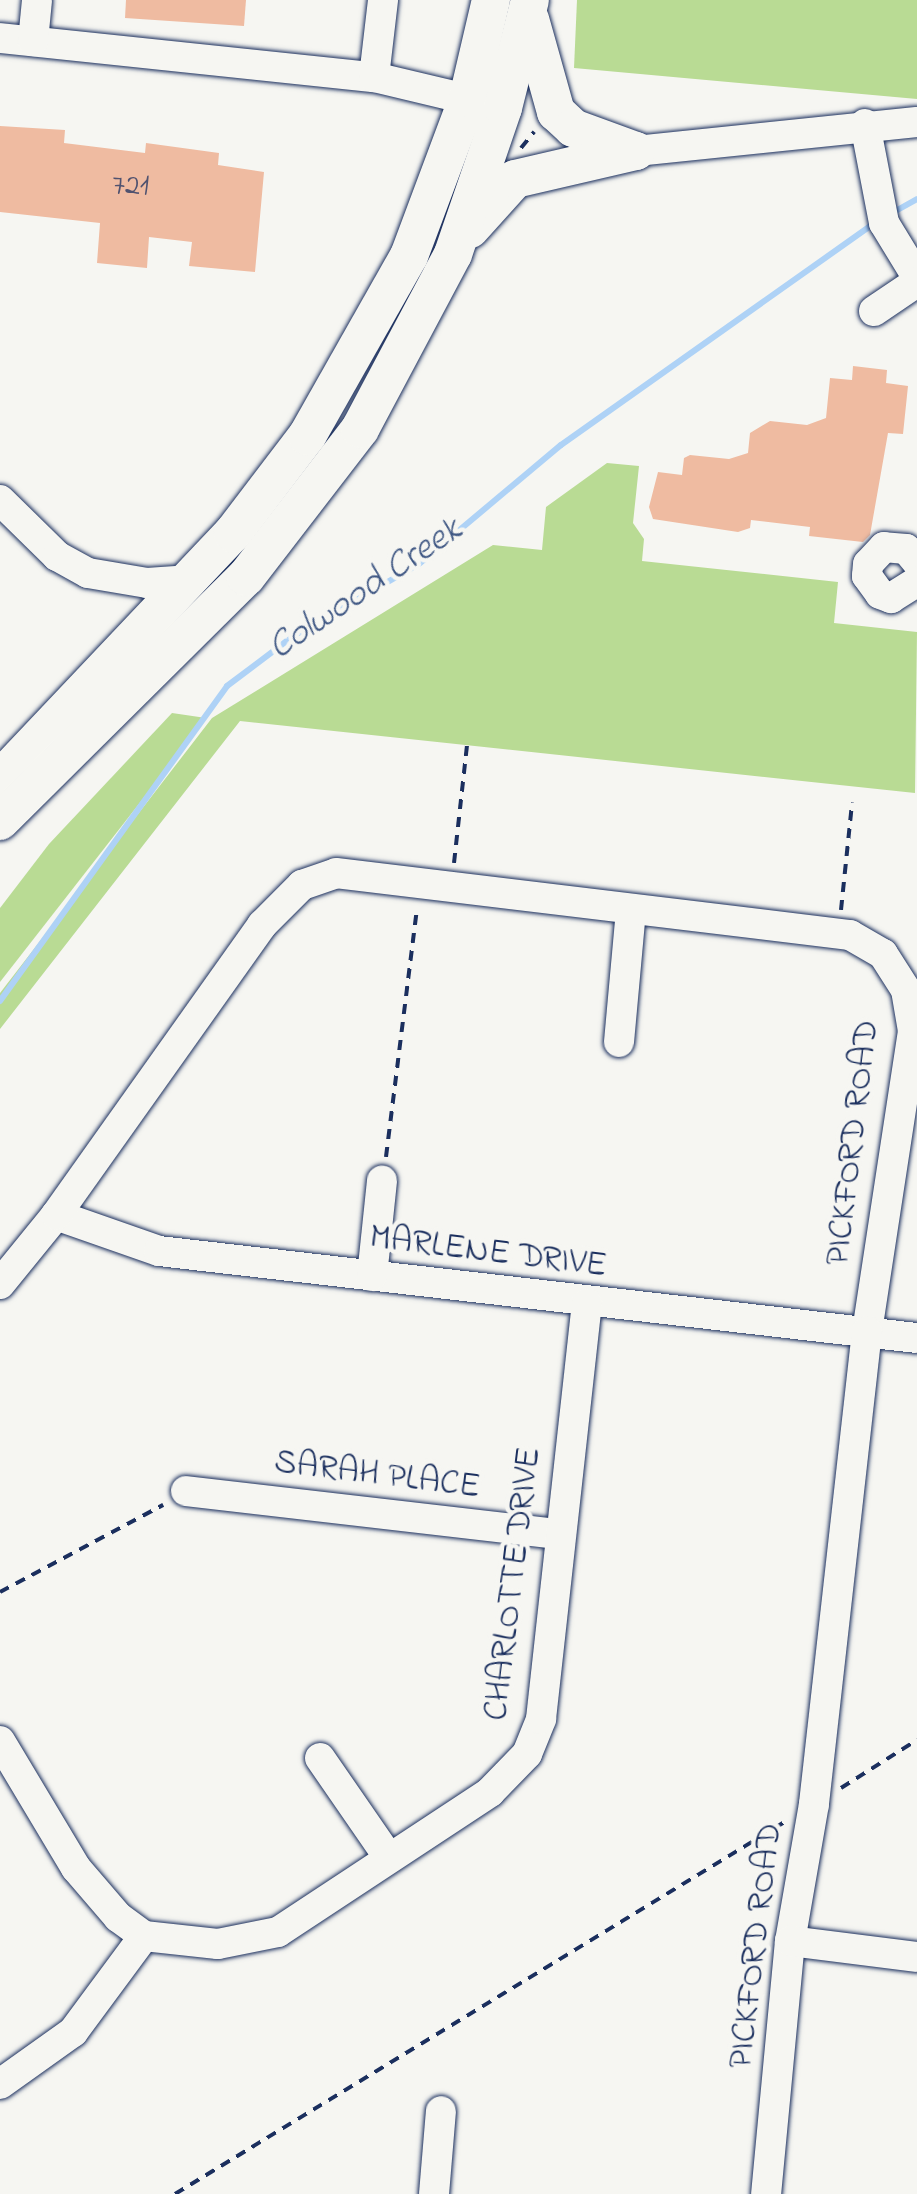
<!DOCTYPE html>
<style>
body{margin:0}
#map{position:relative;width:917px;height:2194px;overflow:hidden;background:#f6f6f2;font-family:"Indie Flower",sans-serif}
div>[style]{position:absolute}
.green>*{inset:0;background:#b9db94}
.stream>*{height:6px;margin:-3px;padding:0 3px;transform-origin:3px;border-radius:3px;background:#aed2f6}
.building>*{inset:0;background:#efbba1}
.path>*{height:4px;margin-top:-2px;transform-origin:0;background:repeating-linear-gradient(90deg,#1b2f5e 0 10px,transparent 0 18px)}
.roads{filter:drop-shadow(0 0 2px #1b2f5e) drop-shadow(0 0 2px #1b2f5e)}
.minor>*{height:30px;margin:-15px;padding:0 15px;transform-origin:15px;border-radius:15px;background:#f6f6f2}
.major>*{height:38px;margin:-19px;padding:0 19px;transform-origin:19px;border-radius:19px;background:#f6f6f2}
span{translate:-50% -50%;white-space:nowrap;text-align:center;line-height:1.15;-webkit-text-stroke:9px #f6f6f2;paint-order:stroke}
.number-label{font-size:30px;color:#50526f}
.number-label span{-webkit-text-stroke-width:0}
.street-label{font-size:35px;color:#1b2f5e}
.water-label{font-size:38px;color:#405884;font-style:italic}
</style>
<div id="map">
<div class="green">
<i style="clip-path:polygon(577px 0,917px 0,917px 99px,574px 68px)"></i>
<i style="clip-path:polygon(607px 463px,639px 466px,633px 523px,644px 539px,642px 561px,838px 582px,834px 623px,917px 632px,915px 793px,240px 721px,0 1029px,0 993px,212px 718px,493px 545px,542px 550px,546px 507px)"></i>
<i style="clip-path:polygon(172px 713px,206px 718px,0 982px,0 908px,49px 844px)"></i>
</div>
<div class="stream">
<i style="left:892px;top:213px;width:29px;rotate:-29deg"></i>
<i style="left:0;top:1001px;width:388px;rotate:-54.2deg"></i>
<i style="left:227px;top:686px;width:81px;rotate:-37deg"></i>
<i style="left:292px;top:637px;width:146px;rotate:-29.9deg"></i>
<i style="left:419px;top:564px;width:185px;rotate:-40deg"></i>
<i style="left:561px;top:445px;width:382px;rotate:-35.3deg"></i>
</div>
<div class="building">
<i style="clip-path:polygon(126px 0,246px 0,244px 26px,125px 18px)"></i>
<i style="clip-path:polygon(0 126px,65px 130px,64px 143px,145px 153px,146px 143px,219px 153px,218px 165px,264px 172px,255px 272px,189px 266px,192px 242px,149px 237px,147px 268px,97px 263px,100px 223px,0 212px)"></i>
<i style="clip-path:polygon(853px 366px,887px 370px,886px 383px,908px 386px,903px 434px,888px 433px,870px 535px,863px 542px,809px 536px,810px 527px,751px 520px,750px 528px,738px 532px,653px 519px,649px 507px,658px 472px,682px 475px,684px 458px,690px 455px,729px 459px,748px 453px,750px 433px,770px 421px,807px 425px,826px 418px,830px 378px,852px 380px)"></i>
</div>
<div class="path">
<i style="left:521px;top:148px;width:21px;rotate:-51deg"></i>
<i style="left:454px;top:863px;width:119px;rotate:-83.7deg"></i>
<i style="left:841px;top:910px;width:108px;rotate:-84.1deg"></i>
<i style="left:386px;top:1157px;width:251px;rotate:-82.9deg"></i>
<i style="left:0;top:1592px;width:185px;rotate:-28.1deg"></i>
<i style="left:841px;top:1788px;width:90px;rotate:-32.3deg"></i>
<i style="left:175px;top:2194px;width:716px;rotate:-31.4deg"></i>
</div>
<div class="roads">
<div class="minor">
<i style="left:0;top:38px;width:376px;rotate:6deg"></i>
<i style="left:374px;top:77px;width:116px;rotate:13.4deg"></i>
<i style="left:33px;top:41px;width:41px;rotate:-84.4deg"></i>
<i style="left:374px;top:77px;width:78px;rotate:-83.3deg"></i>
<i style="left:865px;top:124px;width:101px;rotate:79.1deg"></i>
<i style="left:884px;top:223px;width:63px;rotate:58.6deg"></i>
<i style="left:636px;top:151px;width:282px;rotate:-5.9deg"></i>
<i style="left:874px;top:311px;width:52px;rotate:-34deg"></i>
<i style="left:0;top:500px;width:80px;rotate:44.5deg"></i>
<i style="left:57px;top:556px;width:35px;rotate:29deg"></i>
<i style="left:88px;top:573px;width:60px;rotate:9.6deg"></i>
<i style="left:147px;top:583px;width:44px;rotate:-3.9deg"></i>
<i style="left:917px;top:562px;width:17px;rotate:-130deg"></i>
<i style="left:906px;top:549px;width:22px;rotate:-175deg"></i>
<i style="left:884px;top:547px;width:23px;rotate:133deg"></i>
<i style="left:868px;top:564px;width:12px;rotate:95deg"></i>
<i style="left:867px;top:576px;width:22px;rotate:54deg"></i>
<i style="left:880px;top:594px;width:12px;rotate:20deg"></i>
<i style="left:891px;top:598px;width:31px;rotate:-32deg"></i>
<i style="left:619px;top:1042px;width:132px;rotate:-84.8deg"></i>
<i style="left:56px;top:1215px;width:109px;rotate:19.3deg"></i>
<i style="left:159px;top:1251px;width:763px;rotate:6.55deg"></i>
<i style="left:372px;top:1276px;width:96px;rotate:-84deg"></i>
<i style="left:0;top:1284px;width:89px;rotate:-50.9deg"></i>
<i style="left:56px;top:1215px;width:356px;rotate:-54.6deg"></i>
<i style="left:262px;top:925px;width:57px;rotate:-45deg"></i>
<i style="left:302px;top:885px;width:36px;rotate:-19deg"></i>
<i style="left:336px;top:873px;width:518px;rotate:6.88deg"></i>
<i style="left:850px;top:935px;width:38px;rotate:30deg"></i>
<i style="left:883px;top:954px;width:43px;rotate:57.4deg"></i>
<i style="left:906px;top:990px;width:42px;rotate:80.3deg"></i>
<i style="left:913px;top:1031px;width:304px;rotate:98.7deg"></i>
<i style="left:867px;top:1331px;width:476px;rotate:96.4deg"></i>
<i style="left:814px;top:1804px;width:139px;rotate:99.9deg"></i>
<i style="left:790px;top:1941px;width:254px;rotate:95.4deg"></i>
<i style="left:186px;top:1491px;width:375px;rotate:6.6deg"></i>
<i style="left:0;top:1741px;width:148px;rotate:59.1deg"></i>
<i style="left:76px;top:1868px;width:65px;rotate:49.4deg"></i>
<i style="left:118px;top:1917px;width:32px;rotate:36deg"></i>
<i style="left:144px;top:1936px;width:74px;rotate:6.2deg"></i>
<i style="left:218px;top:1944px;width:61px;rotate:-11.3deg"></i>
<i style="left:278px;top:1932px;width:254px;rotate:-33.4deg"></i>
<i style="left:490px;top:1792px;width:53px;rotate:-45.8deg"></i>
<i style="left:527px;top:1754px;width:38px;rotate:-68deg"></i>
<i style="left:541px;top:1719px;width:418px;rotate:-83.7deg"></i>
<i style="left:320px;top:1758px;width:121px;rotate:55.4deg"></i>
<i style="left:790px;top:1941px;width:128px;rotate:7.2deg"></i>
<i style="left:0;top:2084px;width:90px;rotate:-35.5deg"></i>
<i style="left:73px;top:2032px;width:119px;rotate:-53.5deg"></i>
<i style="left:434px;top:2194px;width:83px;rotate:-85.2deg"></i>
</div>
<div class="major">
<i style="left:530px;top:19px;width:97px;rotate:74.4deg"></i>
<i style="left:556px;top:112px;width:23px;rotate:43deg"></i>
<i style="left:573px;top:128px;width:67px;rotate:20.1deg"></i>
<i style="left:470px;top:229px;width:67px;rotate:-48deg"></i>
<i style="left:515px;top:179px;width:124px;rotate:-13deg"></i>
<i style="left:0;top:779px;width:339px;rotate:-46.6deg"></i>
<i style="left:233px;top:533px;width:122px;rotate:-52.7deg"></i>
<i style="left:307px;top:436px;width:207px;rotate:-60.5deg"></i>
<i style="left:409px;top:256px;width:169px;rotate:-69.5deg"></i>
<i style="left:468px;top:98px;width:101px;rotate:-76.8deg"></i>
<i style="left:0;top:821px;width:346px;rotate:-44.8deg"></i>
<i style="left:246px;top:577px;width:187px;rotate:-52.4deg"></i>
<i style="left:360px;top:429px;width:198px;rotate:-62deg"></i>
<i style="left:453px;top:254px;width:154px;rotate:-71.1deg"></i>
<i style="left:503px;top:108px;width:111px;rotate:-76deg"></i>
</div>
</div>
<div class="number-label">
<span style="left:131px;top:187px">721</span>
</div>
<div class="street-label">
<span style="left:854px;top:1143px;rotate:-83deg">PICKFORD ROAD</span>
<span style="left:488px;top:1253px;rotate:7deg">MARLENE DRIVE</span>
<span style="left:377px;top:1476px;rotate:7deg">SARAH PLACE</span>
<span style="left:514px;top:1584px;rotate:-83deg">CHARLOTTE DRIVE</span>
<span style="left:757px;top:1946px;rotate:-83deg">PICKFORD ROAD</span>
</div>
<div class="water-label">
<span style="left:366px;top:590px;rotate:-34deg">Colwood Creek</span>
</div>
</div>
